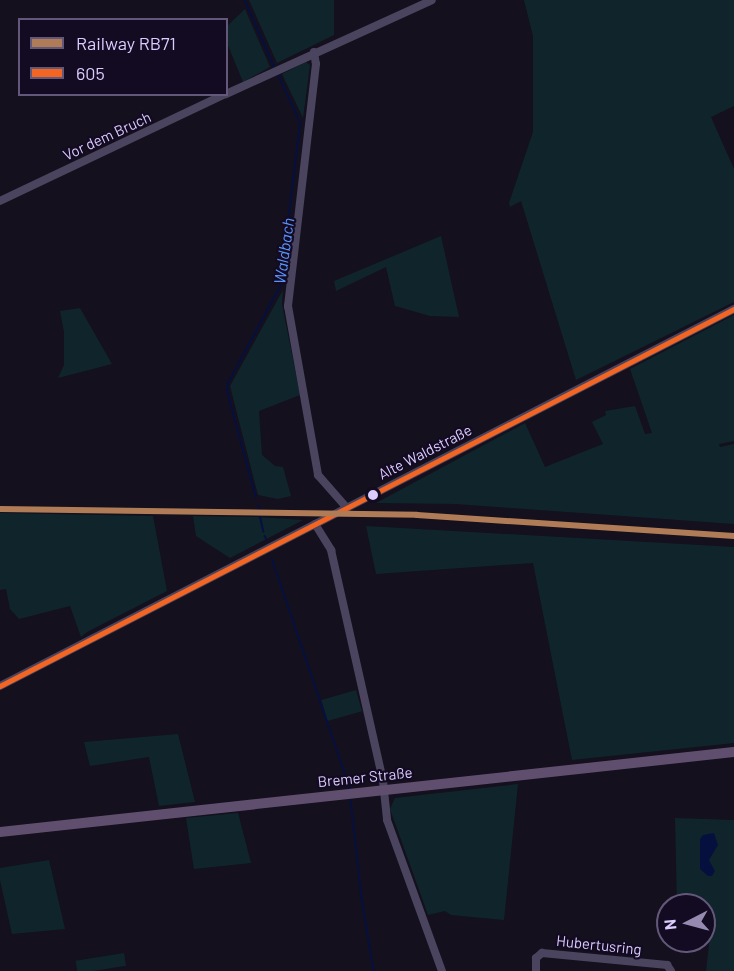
<!DOCTYPE html>
<meta charset="utf-8">
<style>
body{margin:0}
#map{position:relative;width:734px;height:971px;overflow:hidden;background:#14101d;font-family:Barlow,sans-serif}
div>[style]{position:absolute}
.green>*{inset:0;background:#0f252b;transform-origin:0 0}
.water>*{inset:0;background:#06103f}
.stream>*{height:1.5px;margin:-0.75px;padding:0 0.75px;transform-origin:0.75px;border-radius:0.75px;background:#06103f}
.minor>*{height:8px;margin:-4px;padding:0 4px;transform-origin:4px;border-radius:4px;background:#4a445f}
.major>*{height:10px;margin:-5px;padding:0 5px;transform-origin:5px;border-radius:5px;background:#604e6f}
.bus-1>*{height:4.5px;margin:-2.25px;padding:0 2.25px;transform-origin:2.25px;border-radius:2.25px;background:#f26522}
.rail-1>*{height:6px;margin:-3px;padding:0 3px;transform-origin:3px;border-radius:3px;background:#b07c57}
.dots>*{width:16px;height:16px;translate:-50% -50%;box-sizing:border-box;border:3px solid #130b22;border-radius:50%}
span{translate:-50% -50%;white-space:nowrap;text-align:center;line-height:1.15;-webkit-text-stroke:4.5px #130b22;paint-order:stroke}
.street-label{font-size:15px;color:#dcccff}
.water-label{font-size:16px;color:#5a94ff;font-style:italic}
.legend{position:absolute;left:18px;top:18px;width:210px;height:78px;box-sizing:border-box;background:#130b22;border:2px solid #63587a;margin:0;padding:8px 10px;list-style:none;font-size:18px;color:#dcccff}
.legend li{display:flex;align-items:center;gap:12px;height:30px}
.legend b{width:30px;border:2px solid #63587a}
.north{position:absolute;left:656px;top:893px;width:60px;height:60px;box-sizing:border-box;background:#130b22;border:2px solid #63587a;border-radius:50%;rotate:264deg;font-size:16px;font-weight:700;line-height:24px;text-align:center;color:#dcccff}
.north::after{content:'';display:block;margin:auto;width:21px;height:27px;background:#968ab0;clip-path:polygon(50% 0,100% 100%,50% 72%,0 100%)}
</style>
<div id="map">
<div class="green">
<i style="clip-path:polygon(249px 0,334px 0,334px 35px,277px 63px)"></i>
<i style="clip-path:polygon(524px 0,734px 0,734px 106px,711px 117px,734px 169px,734px 302px,576px 380px,521px 201px,510px 207px,509px 203px,533px 132px,533px 36px)"></i>
<i style="clip-path:polygon(245px 9px,270px 67px,243px 82px,227px 43px,226px 27px)"></i>
<i style="clip-path:polygon(306px 62px,310px 65px,303px 118px,282px 74px)"></i>
<i style="clip-path:polygon(441px 236px,459px 317px,430px 316px,395px 306px,386px 267px,336px 291px,334px 281px)"></i>
<i style="clip-path:polygon(283px 290px,282px 304px,300px 395px,259px 411px,262px 455px,275px 466px,283px 467px,291px 496px,278px 499px,258px 495px,230px 386px)"></i>
<i style="clip-path:polygon(80px 308px,112px 364px,58px 378px,64px 365px,64px 332px,60px 311px)"></i>
<i style="clip-path:polygon(734px 315px,734px 441px,719px 444px,720px 447px,734px 444px,734px 524px,456px 504px,376px 503px,525px 423px,545px 467px,603px 444px,592px 422px,606px 415px,605px 411px,635px 406px,645px 434px,652px 433px,630px 369px)"></i>
<i style="clip-path:polygon(0 513px,153px 516px,167px 591px,87px 632px,81px 637px,70px 606px,19px 619px,10px 609px,6px 589px,0 590px)"></i>
<i style="clip-path:polygon(193px 516px,257px 517px,303px 520px,230px 558px,196px 536px)"></i>
<i style="clip-path:polygon(366px 526px,734px 547px,734px 743px,572px 760px,533px 563px,376px 574px)"></i>
<i style="left:356px;top:690px;width:22px;height:36px;rotate:74deg"></i>
<i style="clip-path:polygon(178px 734px,195px 802px,159px 806px,149px 757px,90px 766px,84px 742px)"></i>
<i style="clip-path:polygon(518px 784px,504px 920px,451px 915px,445px 911px,428px 915px,390px 809px,395px 798px)"></i>
<i style="clip-path:polygon(238px 813px,251px 863px,194px 869px,186px 818px)"></i>
<i style="clip-path:polygon(675px 818px,734px 820px,734px 971px,706px 971px,710px 936px,704px 936px,704px 905px,677px 905px)"></i>
<i style="clip-path:polygon(49px 860px,65px 929px,12px 934px,0 880px,0 868px)"></i>
<i style="left:124px;top:953px;width:13px;height:49px;rotate:81deg"></i>
</div>
<div class="water">
<i style="clip-path:polygon(714px 833px,718px 845px,709px 860px,715px 871px,712px 876px,708px 876px,700px 869px,700px 839px,703px 835px)"></i>
</div>
<div class="stream">
<i style="left:245px;top:0;width:74px;rotate:66.2deg"></i>
<i style="left:256px;top:498px;width:111px;rotate:-105.2deg"></i>
<i style="left:227px;top:391px;width:8px;rotate:-83deg"></i>
<i style="left:228px;top:383px;width:109px;rotate:-61.6deg"></i>
<i style="left:280px;top:287px;width:165px;rotate:-83deg"></i>
<i style="left:300px;top:123px;width:53px;rotate:-114.6deg"></i>
<i style="left:259px;top:505px;width:5px;rotate:79deg"></i>
<i style="left:260px;top:515px;width:17px;rotate:77deg"></i>
<i style="left:265px;top:536px;width:4px;rotate:63deg"></i>
<i style="left:272px;top:558px;width:244px;rotate:71.3deg"></i>
<i style="left:351px;top:800px;width:99px;rotate:83.6deg"></i>
<i style="left:362px;top:898px;width:74px;rotate:80.7deg"></i>
</div>
<div class="minor">
<i style="left:314px;top:52px;width:12px;rotate:81deg"></i>
<i style="left:316px;top:64px;width:244px;rotate:96.6deg"></i>
<i style="left:288px;top:306px;width:172px;rotate:79.9deg"></i>
<i style="left:318px;top:475px;width:44px;rotate:48.7deg"></i>
<i style="left:226px;top:94px;width:226px;rotate:-24.5deg"></i>
<i style="left:0;top:201px;width:249px;rotate:-25.4deg"></i>
<i style="left:315px;top:524px;width:31px;rotate:58deg"></i>
<i style="left:331px;top:550px;width:237px;rotate:77.3deg"></i>
<i style="left:383px;top:781px;width:39px;rotate:84deg"></i>
<i style="left:387px;top:820px;width:161px;rotate:70deg"></i>
<i style="left:0;top:686px;width:825px;rotate:-27.19deg"></i>
<i style="left:536px;top:971px;width:13px;rotate:-90deg"></i>
<i style="left:536px;top:958px;width:8px;rotate:-40deg"></i>
<i style="left:542px;top:953px;width:126px;rotate:5.5deg"></i>
<i style="left:667px;top:965px;width:7px;rotate:56deg"></i>
</div>
<div class="major">
<i style="left:0;top:832px;width:738px;rotate:-6.22deg"></i>
</div>
<div class="bus-1">
<i style="left:0;top:686px;width:825px;rotate:-27.19deg"></i>
</div>
<div class="rail-1">
<i style="left:0;top:509px;width:417px;rotate:0.8deg"></i>
<i style="left:417px;top:515px;width:318px;rotate:3.8deg"></i>
</div>
<div class="dots">
<i style="left:373px;top:495px;background:#dcccff"></i>
</div>
<div class="street-label">
<span style="left:107px;top:136px;rotate:-25deg">Vor dem Bruch</span>
<span style="left:425px;top:452px;rotate:-27deg">Alte Waldstraße</span>
<span style="left:365px;top:777px;rotate:-6deg">Bremer Straße</span>
<span style="left:599px;top:945px;rotate:6deg">Hubertusring</span>
</div>
<div class="water-label">
<span style="left:284px;top:251px;rotate:-82deg">Waldbach</span>
</div>
<ul class="legend">
<li><b style="height:8px;background:#b07c57"></b>Railway RB71</li>
<li><b style="height:8px;background:#f26522"></b>605</li>
</ul>
<div class="north">N</div>
</div>
